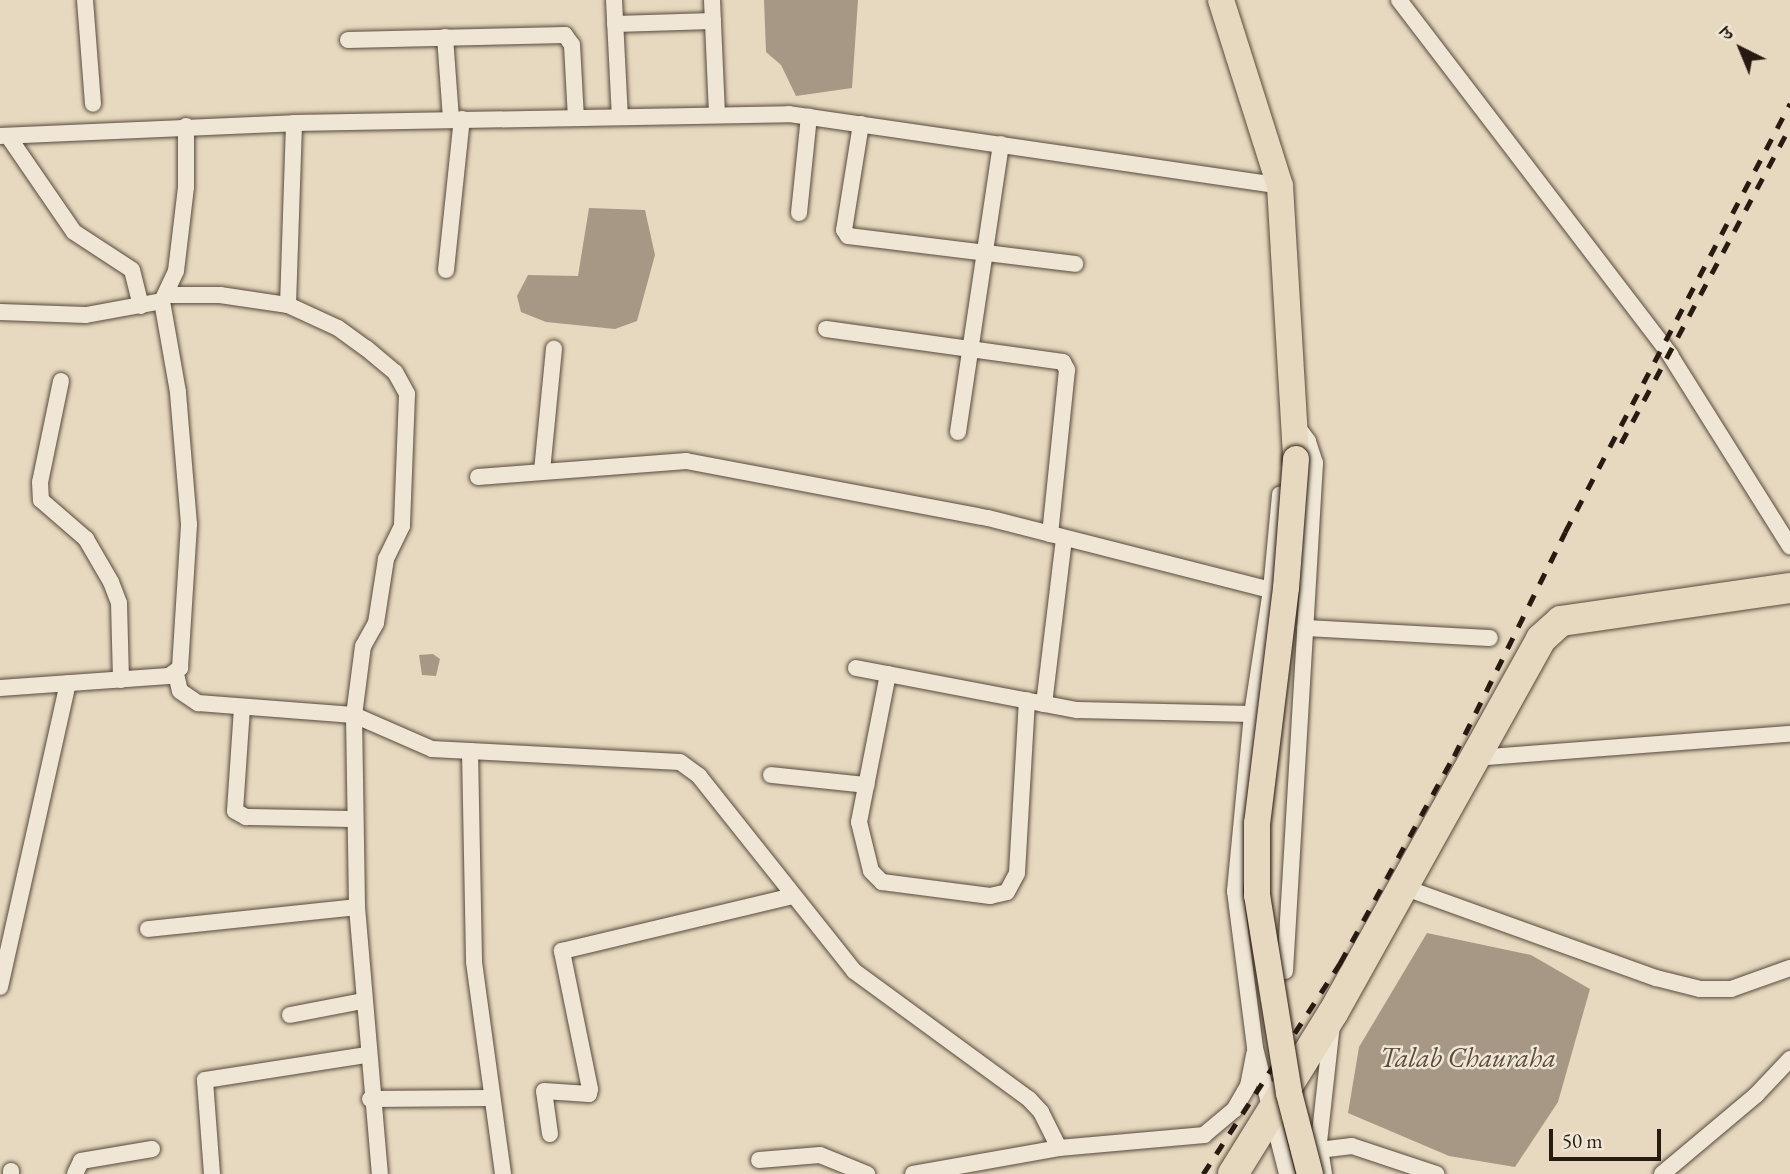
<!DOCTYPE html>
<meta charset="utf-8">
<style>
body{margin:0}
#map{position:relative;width:1790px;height:1174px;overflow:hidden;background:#e7d9bf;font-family:"EB Garamond","Noto Serif Devanagari",serif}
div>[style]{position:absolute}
.water>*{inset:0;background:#a69884}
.roads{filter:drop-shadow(0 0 2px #574a3c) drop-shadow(0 0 2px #574a3c)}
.street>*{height:16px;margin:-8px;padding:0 8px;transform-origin:8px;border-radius:8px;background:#efe6d5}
.primary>*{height:26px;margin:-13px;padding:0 13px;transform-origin:13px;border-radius:13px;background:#e7d9bf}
.highway>*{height:30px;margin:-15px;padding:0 15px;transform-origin:15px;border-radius:15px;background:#e7d9bf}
.rail>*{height:4.5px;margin-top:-2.25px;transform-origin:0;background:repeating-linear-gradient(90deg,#271a11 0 12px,transparent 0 24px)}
.bridges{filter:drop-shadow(0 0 2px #271a11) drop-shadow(0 0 2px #271a11)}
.primary-bridge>*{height:26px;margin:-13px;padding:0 13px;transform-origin:13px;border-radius:13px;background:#e7d9bf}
span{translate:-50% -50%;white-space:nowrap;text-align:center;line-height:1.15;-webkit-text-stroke:5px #efe6d5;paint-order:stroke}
.water-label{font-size:28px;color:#5a4c3f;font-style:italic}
.north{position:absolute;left:1706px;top:14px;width:70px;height:70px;-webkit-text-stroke:5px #efe6d5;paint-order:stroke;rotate:317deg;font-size:19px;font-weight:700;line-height:28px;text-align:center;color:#271a11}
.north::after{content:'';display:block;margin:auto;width:24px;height:32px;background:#271a11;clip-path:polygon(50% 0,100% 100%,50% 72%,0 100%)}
.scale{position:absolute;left:1549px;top:1129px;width:112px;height:32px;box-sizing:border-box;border:4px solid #271a11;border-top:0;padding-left:9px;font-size:21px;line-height:24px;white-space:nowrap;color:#271a11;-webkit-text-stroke:5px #efe6d5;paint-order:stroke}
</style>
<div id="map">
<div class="water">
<i style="clip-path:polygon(764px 0,858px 0,852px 88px,796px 96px,781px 65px,766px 52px)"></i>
<i style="clip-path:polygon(589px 208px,645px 210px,655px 255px,637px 321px,615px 329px,546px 322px,521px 312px,517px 296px,528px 275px,578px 276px)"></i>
<i style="clip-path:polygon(433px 654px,440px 659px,436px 676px,422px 675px,419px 655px)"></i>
<i style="clip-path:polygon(1427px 933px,1531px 955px,1590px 989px,1558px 1102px,1515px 1167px,1449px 1156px,1348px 1113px,1359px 1047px)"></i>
</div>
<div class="roads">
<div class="street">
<i style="left:85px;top:0;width:104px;rotate:85.6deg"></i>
<i style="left:614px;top:0;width:117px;rotate:87.1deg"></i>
<i style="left:712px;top:0;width:114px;rotate:87.5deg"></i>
<i style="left:1399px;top:0;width:447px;rotate:52.6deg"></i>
<i style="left:1670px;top:355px;width:226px;rotate:57.9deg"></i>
<i style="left:615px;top:24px;width:98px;rotate:-1.8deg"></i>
<i style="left:445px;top:37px;width:82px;rotate:85.8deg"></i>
<i style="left:348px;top:40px;width:217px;rotate:-1.3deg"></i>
<i style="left:565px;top:35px;width:12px;rotate:55deg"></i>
<i style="left:572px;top:45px;width:73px;rotate:86.9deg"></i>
<i style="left:861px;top:124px;width:107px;rotate:99.1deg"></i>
<i style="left:844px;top:230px;width:7px;rotate:56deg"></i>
<i style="left:848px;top:236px;width:229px;rotate:7deg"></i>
<i style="left:0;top:136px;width:294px;rotate:-2.5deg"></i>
<i style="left:294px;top:123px;width:495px;rotate:-1deg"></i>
<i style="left:789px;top:114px;width:496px;rotate:8.3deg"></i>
<i style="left:8px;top:136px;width:116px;rotate:55.5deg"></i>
<i style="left:74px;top:232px;width:69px;rotate:33.2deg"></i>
<i style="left:132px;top:270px;width:37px;rotate:76deg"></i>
<i style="left:799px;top:213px;width:97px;rotate:-84.1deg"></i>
<i style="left:446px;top:270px;width:152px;rotate:-84deg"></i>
<i style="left:168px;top:295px;width:52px"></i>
<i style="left:220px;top:295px;width:69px;rotate:8.4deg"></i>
<i style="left:288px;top:305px;width:55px;rotate:24.7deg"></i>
<i style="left:338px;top:328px;width:34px;rotate:36deg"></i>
<i style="left:366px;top:348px;width:38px;rotate:40deg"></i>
<i style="left:395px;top:372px;width:25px;rotate:61deg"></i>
<i style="left:407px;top:394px;width:132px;rotate:92.2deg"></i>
<i style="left:402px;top:526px;width:37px;rotate:116deg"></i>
<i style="left:386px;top:559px;width:65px;rotate:98.9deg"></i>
<i style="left:376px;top:623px;width:26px;rotate:119deg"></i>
<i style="left:363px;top:646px;width:70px;rotate:97.4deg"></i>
<i style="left:354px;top:715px;width:192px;rotate:89.1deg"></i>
<i style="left:357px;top:907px;width:268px;rotate:85.1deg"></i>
<i style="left:288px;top:305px;width:182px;rotate:-88.1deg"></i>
<i style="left:0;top:312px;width:86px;rotate:2deg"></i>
<i style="left:86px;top:315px;width:77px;rotate:-10.4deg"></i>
<i style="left:162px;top:301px;width:33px;rotate:-65deg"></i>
<i style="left:176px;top:271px;width:85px;rotate:-83.2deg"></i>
<i style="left:186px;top:187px;width:61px;rotate:-90deg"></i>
<i style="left:826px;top:329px;width:239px;rotate:7.9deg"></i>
<i style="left:1063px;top:362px;width:9px;rotate:63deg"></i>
<i style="left:1067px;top:370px;width:165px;rotate:95.9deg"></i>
<i style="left:61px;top:381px;width:103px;rotate:101.7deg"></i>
<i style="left:40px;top:482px;width:18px;rotate:87deg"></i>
<i style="left:41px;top:500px;width:60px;rotate:40.9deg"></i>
<i style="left:86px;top:539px;width:50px;rotate:59.8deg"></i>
<i style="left:111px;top:582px;width:22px;rotate:69deg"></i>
<i style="left:119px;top:603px;width:77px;rotate:88.5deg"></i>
<i style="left:958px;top:432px;width:291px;rotate:-81.5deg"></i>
<i style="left:542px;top:471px;width:123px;rotate:-84.4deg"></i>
<i style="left:478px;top:477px;width:209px;rotate:-4.4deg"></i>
<i style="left:686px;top:461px;width:307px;rotate:10.7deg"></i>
<i style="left:988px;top:518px;width:292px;rotate:14.3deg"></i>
<i style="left:1271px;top:590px;width:96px;rotate:-84.6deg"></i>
<i style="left:1271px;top:590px;width:125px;rotate:98.7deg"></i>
<i style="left:1252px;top:714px;width:178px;rotate:95.5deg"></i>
<i style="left:1235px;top:891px;width:158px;rotate:82.7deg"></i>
<i style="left:1255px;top:1048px;width:130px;rotate:75.7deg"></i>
<i style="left:1305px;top:628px;width:185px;rotate:3.1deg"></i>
<i style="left:856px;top:668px;width:225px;rotate:10.8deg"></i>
<i style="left:1077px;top:710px;width:175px;rotate:1.3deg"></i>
<i style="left:176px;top:674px;width:17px;rotate:77deg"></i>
<i style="left:180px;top:691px;width:22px;rotate:34deg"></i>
<i style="left:198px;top:703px;width:156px;rotate:4.4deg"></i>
<i style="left:354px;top:715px;width:85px;rotate:23.6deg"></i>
<i style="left:432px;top:749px;width:248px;rotate:3deg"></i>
<i style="left:680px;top:762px;width:24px;rotate:36deg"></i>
<i style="left:699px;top:776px;width:249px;rotate:51.5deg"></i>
<i style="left:854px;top:971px;width:217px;rotate:36.2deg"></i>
<i style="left:1029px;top:1099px;width:18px;rotate:47deg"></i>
<i style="left:1041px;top:1112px;width:40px;rotate:63.4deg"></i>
<i style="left:888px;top:674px;width:151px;rotate:101.1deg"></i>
<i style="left:859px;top:822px;width:50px;rotate:76.2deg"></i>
<i style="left:871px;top:871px;width:16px;rotate:45deg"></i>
<i style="left:882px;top:882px;width:109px;rotate:7.4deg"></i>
<i style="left:990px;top:896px;width:17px;rotate:-13deg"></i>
<i style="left:1007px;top:892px;width:21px;rotate:-62deg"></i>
<i style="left:1017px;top:873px;width:173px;rotate:-86.7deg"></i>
<i style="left:0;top:688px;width:169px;rotate:-4.1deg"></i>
<i style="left:169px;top:676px;width:14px;rotate:-36deg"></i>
<i style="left:180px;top:668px;width:144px;rotate:-86.4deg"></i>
<i style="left:189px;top:524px;width:132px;rotate:-94.8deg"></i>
<i style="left:178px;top:392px;width:92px;rotate:-100deg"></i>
<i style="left:1044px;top:704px;width:167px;rotate:-83.1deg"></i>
<i style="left:242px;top:708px;width:103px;rotate:93.9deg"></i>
<i style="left:235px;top:811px;width:13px;rotate:29deg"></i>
<i style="left:246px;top:817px;width:109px;rotate:1.1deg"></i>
<i style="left:470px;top:751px;width:211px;rotate:88.9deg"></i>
<i style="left:474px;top:962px;width:214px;rotate:82.2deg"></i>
<i style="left:1475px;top:758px;width:316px;rotate:-4.4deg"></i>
<i style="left:771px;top:775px;width:96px;rotate:6deg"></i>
<i style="left:1403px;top:887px;width:269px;rotate:19.8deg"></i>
<i style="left:1656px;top:978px;width:45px;rotate:14deg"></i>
<i style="left:1700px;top:989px;width:31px"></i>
<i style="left:1731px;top:989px;width:63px;rotate:-19.6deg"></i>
<i style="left:148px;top:929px;width:210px;rotate:-6deg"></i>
<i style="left:1285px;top:971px;width:509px;rotate:-86.62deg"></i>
<i style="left:1315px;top:463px;width:23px;rotate:-108deg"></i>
<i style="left:1308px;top:441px;width:20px;rotate:-127deg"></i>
<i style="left:0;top:987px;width:311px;rotate:-77.4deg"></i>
<i style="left:290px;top:1015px;width:74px;rotate:-10.9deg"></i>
<i style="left:370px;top:1099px;width:120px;rotate:-0.5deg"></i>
<i style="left:550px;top:1134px;width:43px;rotate:-97.9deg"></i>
<i style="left:544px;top:1091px;width:45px;rotate:3.8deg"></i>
<i style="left:589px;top:1094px;width:5px;rotate:-79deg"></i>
<i style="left:590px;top:1089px;width:141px;rotate:-101.5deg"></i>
<i style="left:562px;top:951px;width:237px;rotate:-13.4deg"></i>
<i style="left:1319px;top:1150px;width:33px;rotate:-7deg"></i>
<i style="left:1352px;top:1146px;width:89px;rotate:18.4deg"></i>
<i style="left:759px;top:1160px;width:61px;rotate:-4.7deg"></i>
<i style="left:820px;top:1155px;width:51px;rotate:22deg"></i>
<i style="left:11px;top:1174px;width:3px;rotate:-90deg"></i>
<i style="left:75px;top:1174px;width:14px;rotate:-65deg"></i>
<i style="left:81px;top:1161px;width:72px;rotate:-9.6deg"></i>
<i style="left:212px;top:1174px;width:94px;rotate:-94.3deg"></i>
<i style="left:205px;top:1080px;width:164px;rotate:-8.8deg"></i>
<i style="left:913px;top:1174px;width:148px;rotate:-10.1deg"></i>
<i style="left:1059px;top:1148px;width:146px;rotate:-5.1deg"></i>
<i style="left:1204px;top:1135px;width:39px;rotate:-40deg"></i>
<i style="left:1234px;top:1110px;width:28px;rotate:-60deg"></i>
<i style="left:1248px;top:1086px;width:33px;rotate:-79deg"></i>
<i style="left:1324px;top:1174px;width:32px;rotate:-99deg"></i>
<i style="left:1319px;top:1142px;width:119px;rotate:-83.7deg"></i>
<i style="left:1662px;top:1174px;width:123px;rotate:-40deg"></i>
<i style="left:1756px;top:1095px;width:50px;rotate:-46.6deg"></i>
</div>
<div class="primary">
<i style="left:1221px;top:0;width:195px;rotate:72.4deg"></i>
<i style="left:1280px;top:186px;width:273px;rotate:86.6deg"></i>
</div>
<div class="highway">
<i style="left:1233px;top:1174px;width:190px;rotate:-58.2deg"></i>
<i style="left:1333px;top:1013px;width:428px;rotate:-60.9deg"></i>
<i style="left:1541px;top:639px;width:27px;rotate:-42deg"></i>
<i style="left:1561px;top:621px;width:231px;rotate:-8.2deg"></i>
</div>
</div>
<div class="rail">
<i style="left:1621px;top:443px;width:358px;rotate:-61.9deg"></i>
<i style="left:1203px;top:1174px;width:252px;rotate:-57deg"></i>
<i style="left:1340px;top:963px;width:236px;rotate:-61.2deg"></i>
<i style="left:1454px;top:756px;width:250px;rotate:-63.6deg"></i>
<i style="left:1565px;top:532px;width:484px;rotate:-62.3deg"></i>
</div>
<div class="bridges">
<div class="primary-bridge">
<i style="left:1296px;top:459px;width:129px;rotate:94.4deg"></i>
<i style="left:1286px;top:588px;width:237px;rotate:97deg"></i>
<i style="left:1257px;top:823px;width:72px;rotate:90deg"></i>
<i style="left:1257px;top:895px;width:201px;rotate:80.8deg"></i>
<i style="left:1289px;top:1093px;width:84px;rotate:75.5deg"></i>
</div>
</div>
<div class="water-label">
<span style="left:1468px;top:1057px">Talab Chauraha</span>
</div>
<div class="north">उ</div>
<div class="scale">50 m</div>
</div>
